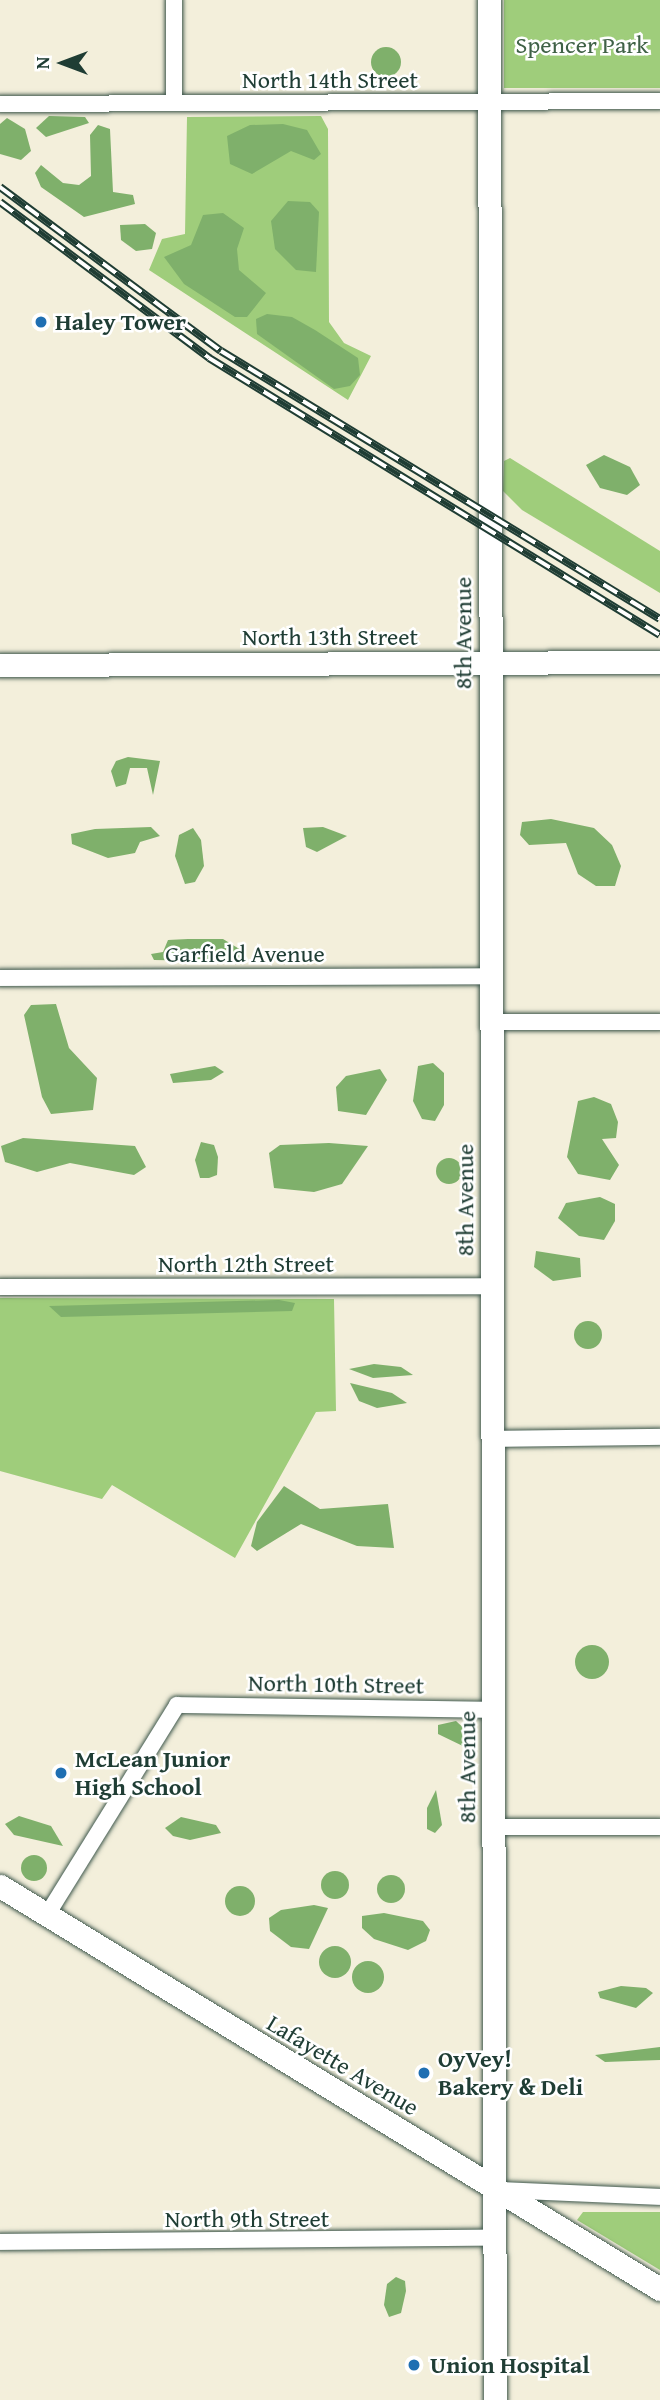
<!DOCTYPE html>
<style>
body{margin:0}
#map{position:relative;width:660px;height:2400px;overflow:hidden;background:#f3efdb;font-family:"Gentium Book Plus",serif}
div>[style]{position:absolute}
.green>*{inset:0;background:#9fcd7b;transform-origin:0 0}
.forest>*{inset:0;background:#7fb06b}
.round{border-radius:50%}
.roads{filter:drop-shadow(0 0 2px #3f584d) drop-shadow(0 0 2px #3f584d)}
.street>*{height:16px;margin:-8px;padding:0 8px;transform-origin:8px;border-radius:8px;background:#fff}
.secondary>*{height:23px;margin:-11.5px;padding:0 11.5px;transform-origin:11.5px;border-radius:11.5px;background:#fff}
.rail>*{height:8px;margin-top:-4px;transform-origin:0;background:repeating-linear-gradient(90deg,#fff 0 16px,#1f3d34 0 32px);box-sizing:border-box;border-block:2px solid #1f3d34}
.dots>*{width:19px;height:19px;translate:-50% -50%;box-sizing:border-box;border:4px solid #fff;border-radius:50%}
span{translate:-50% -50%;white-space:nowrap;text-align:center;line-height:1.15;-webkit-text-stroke:5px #fff;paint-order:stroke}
.park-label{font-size:24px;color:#3f6146}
.street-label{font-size:24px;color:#1f3d34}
.poi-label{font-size:24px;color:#1f3d34;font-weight:700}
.left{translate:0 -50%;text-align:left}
.north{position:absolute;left:28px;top:28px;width:70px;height:70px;-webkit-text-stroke:5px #fff;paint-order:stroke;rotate:270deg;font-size:19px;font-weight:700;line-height:28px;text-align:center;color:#1f3d34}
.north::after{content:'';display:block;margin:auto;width:24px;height:32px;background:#1f3d34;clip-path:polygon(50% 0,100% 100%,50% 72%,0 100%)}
</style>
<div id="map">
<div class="green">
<i style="left:504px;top:0;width:156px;height:88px"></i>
<i style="clip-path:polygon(321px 116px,328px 129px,329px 322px,344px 343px,371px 356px,348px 400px,149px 270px,162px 239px,185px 234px,187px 117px)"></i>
<i style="clip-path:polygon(510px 458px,660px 551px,660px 593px,522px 510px,503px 491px,504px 461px)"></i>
<i style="clip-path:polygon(0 1298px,334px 1299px,336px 1411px,316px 1412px,235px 1558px,112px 1485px,102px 1499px,0 1471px)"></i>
<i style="clip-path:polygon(583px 2212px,660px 2212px,660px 2270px,577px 2220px)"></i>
</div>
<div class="forest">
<i class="round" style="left:371px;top:47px;width:30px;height:30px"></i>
<i style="clip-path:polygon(49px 116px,85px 117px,89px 123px,46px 137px,36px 128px)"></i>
<i style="clip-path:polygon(7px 118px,25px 129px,31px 151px,21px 160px,0 154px,0 124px)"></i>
<i style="clip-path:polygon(283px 124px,307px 130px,321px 154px,314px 160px,291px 151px,252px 174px,230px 164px,227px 136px,250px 125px)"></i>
<i style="clip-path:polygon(98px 125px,110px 129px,113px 192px,133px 195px,135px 204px,84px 217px,41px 187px,35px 173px,41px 165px,63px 183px,79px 185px,91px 176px,90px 135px)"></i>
<i style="clip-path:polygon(288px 201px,310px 202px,319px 212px,316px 272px,296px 270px,275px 249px,271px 221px)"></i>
<i style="clip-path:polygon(223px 213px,244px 228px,237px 249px,239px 270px,266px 293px,247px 317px,235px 317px,184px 284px,164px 257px,191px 245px,203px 215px)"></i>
<i style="clip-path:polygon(145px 224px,156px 233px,152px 249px,136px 251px,121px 240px,120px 225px)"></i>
<i style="clip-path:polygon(267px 314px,292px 317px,315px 330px,358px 358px,360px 375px,350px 386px,334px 389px,257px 334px,256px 319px)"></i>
<i style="clip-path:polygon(604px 455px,630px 467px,640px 485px,627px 495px,600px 488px,586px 465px)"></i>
<i style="clip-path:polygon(128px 757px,160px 761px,153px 795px,147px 768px,130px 768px,126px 784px,116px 787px,111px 771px,116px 761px)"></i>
<i style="clip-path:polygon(551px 819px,594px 828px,612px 845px,621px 866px,615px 886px,596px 886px,578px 874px,566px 843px,529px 845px,520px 835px,522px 822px)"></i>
<i style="clip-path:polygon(151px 827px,160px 836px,140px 842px,135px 853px,108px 858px,72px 844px,71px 834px,95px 829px)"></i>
<i style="clip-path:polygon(323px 827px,347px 836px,317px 852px,306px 847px,303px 828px)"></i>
<i style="clip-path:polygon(193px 828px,201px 840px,204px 866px,195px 882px,185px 884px,175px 856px,179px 835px)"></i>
<i style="clip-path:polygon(188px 939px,223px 939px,246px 953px,243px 959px,205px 961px,154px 960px,151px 954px,163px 952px,168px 940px)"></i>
<i style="clip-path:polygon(56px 1004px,69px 1048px,97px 1078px,93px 1110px,51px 1114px,42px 1097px,24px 1015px,31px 1005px)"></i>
<i style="clip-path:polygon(433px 1063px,444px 1073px,444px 1105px,435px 1121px,422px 1119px,413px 1101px,418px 1066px)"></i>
<i style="clip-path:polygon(215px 1066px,224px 1072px,211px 1080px,173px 1083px,170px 1074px)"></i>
<i style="clip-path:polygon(380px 1069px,387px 1080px,366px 1115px,338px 1111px,336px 1087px,346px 1076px)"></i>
<i style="clip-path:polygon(594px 1097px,611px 1104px,618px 1122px,616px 1138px,602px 1139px,619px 1165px,610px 1180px,578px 1174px,567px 1157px,578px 1101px)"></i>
<i style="clip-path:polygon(23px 1138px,135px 1146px,146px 1167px,134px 1175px,70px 1163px,37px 1172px,5px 1162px,1px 1146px)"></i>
<i style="clip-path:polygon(201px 1142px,214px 1145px,218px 1157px,217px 1175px,209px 1178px,200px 1178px,195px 1160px)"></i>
<i style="clip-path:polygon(329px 1143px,368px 1146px,342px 1184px,314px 1192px,274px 1188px,269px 1153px,280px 1145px)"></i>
<i class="round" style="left:436px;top:1158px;width:26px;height:26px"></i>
<i style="clip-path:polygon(600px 1197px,615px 1204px,615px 1221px,604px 1240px,579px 1236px,558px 1218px,566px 1203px)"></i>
<i style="clip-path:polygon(536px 1251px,580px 1258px,581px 1277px,553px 1281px,534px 1267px)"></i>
<i style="clip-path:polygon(279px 1300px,295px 1303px,292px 1311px,61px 1317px,49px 1306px)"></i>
<i class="round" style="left:574px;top:1321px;width:28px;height:28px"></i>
<i style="clip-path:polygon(374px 1364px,401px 1367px,413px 1375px,373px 1378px,349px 1369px)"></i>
<i style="clip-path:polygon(350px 1383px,392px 1393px,407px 1403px,377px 1408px,359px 1401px)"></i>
<i style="clip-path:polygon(284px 1486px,320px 1509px,388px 1504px,394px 1548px,357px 1546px,301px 1524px,257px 1551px,251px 1546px,257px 1522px)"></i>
<i class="round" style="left:575px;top:1645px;width:34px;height:34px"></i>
<i style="clip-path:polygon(456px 1721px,470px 1734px,469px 1749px,438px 1734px,438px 1725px)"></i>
<i style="clip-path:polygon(436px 1790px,442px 1825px,435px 1833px,427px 1829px,427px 1808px)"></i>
<i style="clip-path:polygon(19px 1816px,51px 1826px,63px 1846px,14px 1835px,5px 1824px)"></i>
<i style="clip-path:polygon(181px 1817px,216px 1825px,221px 1833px,190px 1840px,173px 1836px,165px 1828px)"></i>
<i class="round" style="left:21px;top:1855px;width:26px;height:26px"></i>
<i class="round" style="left:321px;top:1871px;width:28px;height:28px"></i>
<i class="round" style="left:377px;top:1875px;width:28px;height:28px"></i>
<i class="round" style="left:225px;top:1886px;width:30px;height:30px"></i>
<i style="clip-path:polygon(314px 1905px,328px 1908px,309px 1949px,291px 1947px,270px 1931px,269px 1918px,281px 1910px)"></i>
<i style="clip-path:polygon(384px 1913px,423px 1921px,430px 1930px,426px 1941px,408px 1950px,374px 1939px,362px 1928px,362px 1916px)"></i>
<i class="round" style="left:319px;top:1946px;width:32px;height:32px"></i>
<i class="round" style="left:352px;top:1961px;width:32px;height:32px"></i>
<i style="clip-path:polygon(621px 1986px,646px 1988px,653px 1993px,636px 2008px,600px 1998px,598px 1992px)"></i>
<i style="clip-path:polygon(660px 2047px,660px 2060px,605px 2062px,595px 2055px)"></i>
<i style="clip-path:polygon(396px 2277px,405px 2281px,406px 2291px,401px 2313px,389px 2317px,384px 2305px,387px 2284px)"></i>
</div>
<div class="roads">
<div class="street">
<i style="left:174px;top:0;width:103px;rotate:90deg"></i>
<i style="left:0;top:104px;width:660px;rotate:-0.26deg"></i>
<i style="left:0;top:978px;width:490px;rotate:-0.2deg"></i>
<i style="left:490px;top:1022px;width:170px"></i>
<i style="left:0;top:1287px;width:491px;rotate:-0.1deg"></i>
<i style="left:492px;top:1439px;width:168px;rotate:-0.7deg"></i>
<i style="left:494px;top:1827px;width:166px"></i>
<i style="left:47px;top:1915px;width:247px;rotate:-58.2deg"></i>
<i style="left:177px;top:1705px;width:316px;rotate:0.9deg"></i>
<i style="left:502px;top:2190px;width:158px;rotate:2.5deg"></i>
<i style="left:0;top:2242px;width:494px;rotate:-0.5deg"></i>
</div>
<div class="secondary">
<i style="left:489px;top:0;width:2400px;rotate:89.86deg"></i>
<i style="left:0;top:665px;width:660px;rotate:-0.26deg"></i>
<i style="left:0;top:1886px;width:773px;rotate:31.41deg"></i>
</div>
</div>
<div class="rail">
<i style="left:0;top:187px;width:275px;rotate:36.6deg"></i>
<i style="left:221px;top:351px;width:514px;rotate:31.4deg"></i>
<i style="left:0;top:202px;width:261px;rotate:36.7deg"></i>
<i style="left:209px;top:358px;width:529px;rotate:31.56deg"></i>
</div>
<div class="dots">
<i style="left:41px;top:322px;background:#1f6fb2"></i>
<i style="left:61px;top:1773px;background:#1f6fb2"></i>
<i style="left:424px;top:2073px;background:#1f6fb2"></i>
<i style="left:414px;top:2365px;background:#1f6fb2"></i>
</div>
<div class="park-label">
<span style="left:582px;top:45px">Spencer Park</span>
</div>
<div class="street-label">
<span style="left:330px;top:80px">North 14th Street</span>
<span style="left:463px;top:633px;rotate:-90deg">8th Avenue</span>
<span style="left:330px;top:637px">North 13th Street</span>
<span style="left:245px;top:954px">Garfield Avenue</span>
<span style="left:465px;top:1200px;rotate:-90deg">8th Avenue</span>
<span style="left:246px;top:1264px">North 12th Street</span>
<span style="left:336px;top:1684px;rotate:1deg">North 10th Street</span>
<span style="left:467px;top:1767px;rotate:-90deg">8th Avenue</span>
<span style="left:343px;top:2065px;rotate:31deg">Lafayette Avenue</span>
<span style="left:247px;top:2219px">North 9th Street</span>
</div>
<div class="poi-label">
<span class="left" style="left:55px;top:322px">Haley Tower</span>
<span class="left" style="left:75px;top:1773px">McLean Junior<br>High School</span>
<span class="left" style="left:438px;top:2073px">OyVey!<br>Bakery &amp; Deli</span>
<span class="left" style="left:430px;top:2365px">Union Hospital</span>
</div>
<div class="north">N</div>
</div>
